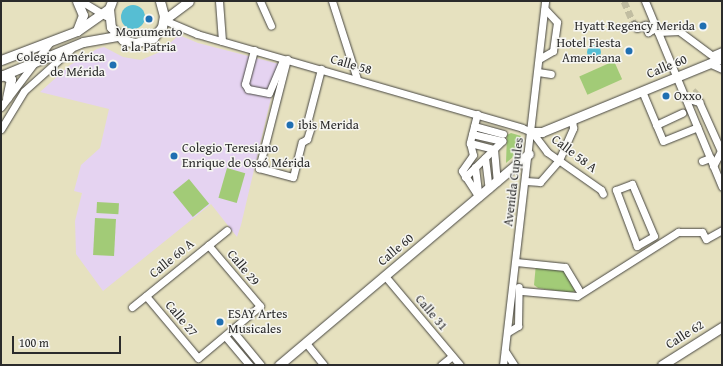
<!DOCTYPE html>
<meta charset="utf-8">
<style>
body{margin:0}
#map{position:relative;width:723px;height:366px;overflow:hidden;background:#e6e1bf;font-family:"Gentium Book Plus",serif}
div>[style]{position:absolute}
.built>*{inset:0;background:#e5d3f1}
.green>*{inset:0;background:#a2cb77;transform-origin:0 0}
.water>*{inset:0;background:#56bed3}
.round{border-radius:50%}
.minor-tunnel>*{height:7px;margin-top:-3.5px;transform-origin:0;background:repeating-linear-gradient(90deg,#c1bda1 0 7px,transparent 0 10.5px)}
.roads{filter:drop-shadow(0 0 1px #474641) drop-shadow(0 0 1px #474641)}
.minor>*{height:7px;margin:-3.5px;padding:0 3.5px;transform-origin:3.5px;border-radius:3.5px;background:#fff}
.major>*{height:9px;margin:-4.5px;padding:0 4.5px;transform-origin:4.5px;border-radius:4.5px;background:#fff}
.dots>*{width:11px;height:11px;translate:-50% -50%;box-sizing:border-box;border:2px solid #f6f6f2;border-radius:50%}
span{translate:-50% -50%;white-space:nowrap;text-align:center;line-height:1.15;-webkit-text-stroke:3px #f6f6f2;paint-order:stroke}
.poi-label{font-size:13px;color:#2b2b2b}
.right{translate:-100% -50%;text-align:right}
.left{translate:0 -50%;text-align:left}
.street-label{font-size:13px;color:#2b2b2b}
.frame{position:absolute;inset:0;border:2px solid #2b2b2b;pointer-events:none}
.scale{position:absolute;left:12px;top:336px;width:109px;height:18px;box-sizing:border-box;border:2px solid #2b2b2b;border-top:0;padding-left:5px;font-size:12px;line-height:14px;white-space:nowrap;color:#2b2b2b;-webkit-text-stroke:3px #f6f6f2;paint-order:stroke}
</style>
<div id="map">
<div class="built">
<i style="clip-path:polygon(179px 35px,198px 43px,279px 64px,241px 225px,237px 237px,211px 204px,103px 291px,76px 254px,75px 221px,82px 193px,74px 191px,81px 165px,100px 148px,109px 109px,40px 92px,70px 65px,97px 49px,104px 47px,123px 57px,141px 60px,160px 52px)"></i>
</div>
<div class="green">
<i style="left:614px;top:61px;width:20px;height:38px;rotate:66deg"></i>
<i style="clip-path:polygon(511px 133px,521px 136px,519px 152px,506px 163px,507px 135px)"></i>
<i style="left:227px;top:168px;width:19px;height:31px;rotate:16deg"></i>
<i style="left:189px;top:179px;width:32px;height:21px;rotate:51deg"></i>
<i style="left:97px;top:202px;width:22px;height:11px;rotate:3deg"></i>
<i style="left:95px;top:218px;width:21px;height:37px;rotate:3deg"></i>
<i style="clip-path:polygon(536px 264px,565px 267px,578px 289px,571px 293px,538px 288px,534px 285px)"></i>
</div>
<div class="water">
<i class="round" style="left:121px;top:5px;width:24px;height:24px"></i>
<i class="round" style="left:587px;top:45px;width:14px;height:14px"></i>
</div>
<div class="minor-tunnel">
<i style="left:624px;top:1px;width:26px;rotate:67deg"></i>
<i style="left:695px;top:93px;width:4px;rotate:-45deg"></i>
</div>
<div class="roads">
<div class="minor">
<i style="left:81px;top:1px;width:29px;rotate:31deg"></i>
<i style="left:219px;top:1px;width:40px;rotate:85.7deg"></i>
<i style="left:260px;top:1px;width:27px;rotate:66deg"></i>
<i style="left:332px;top:1px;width:82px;rotate:72.2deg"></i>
<i style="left:645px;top:1px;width:201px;rotate:67.5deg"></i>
<i style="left:164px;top:20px;width:36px;rotate:23deg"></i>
<i style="left:197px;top:34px;width:338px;rotate:16.1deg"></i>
<i style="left:522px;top:128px;width:11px;rotate:22deg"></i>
<i style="left:532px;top:132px;width:25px;rotate:53deg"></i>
<i style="left:547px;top:152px;width:66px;rotate:35.1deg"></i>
<i style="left:601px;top:190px;width:4px;rotate:63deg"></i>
<i style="left:634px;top:25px;width:4px;rotate:45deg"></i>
<i style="left:637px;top:28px;width:9px;rotate:-21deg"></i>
<i style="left:645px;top:25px;width:8px;rotate:67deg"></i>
<i style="left:648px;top:32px;width:9px;rotate:-27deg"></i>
<i style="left:658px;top:32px;width:21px;rotate:-3deg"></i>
<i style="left:679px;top:31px;width:49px;rotate:36.6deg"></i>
<i style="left:254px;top:50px;width:35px;rotate:105deg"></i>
<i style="left:245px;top:84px;width:6px;rotate:59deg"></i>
<i style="left:248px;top:89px;width:21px;rotate:11deg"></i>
<i style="left:269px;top:93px;width:34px;rotate:-67deg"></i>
<i style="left:713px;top:55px;width:10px;rotate:-24deg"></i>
<i style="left:287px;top:59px;width:113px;rotate:104.4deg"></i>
<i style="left:259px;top:168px;width:35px;rotate:15deg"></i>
<i style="left:293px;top:177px;width:36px;rotate:-76deg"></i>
<i style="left:302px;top:142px;width:6px;rotate:-31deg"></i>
<i style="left:307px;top:139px;width:13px;rotate:-72deg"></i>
<i style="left:311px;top:127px;width:6px;rotate:-135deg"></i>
<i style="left:307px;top:123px;width:56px;rotate:-75.5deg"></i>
<i style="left:539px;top:59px;width:16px;rotate:-30deg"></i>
<i style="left:553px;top:51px;width:29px;rotate:-82deg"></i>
<i style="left:557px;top:22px;width:18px;rotate:-133deg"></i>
<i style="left:709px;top:63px;width:14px;rotate:25deg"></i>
<i style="left:538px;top:72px;width:13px;rotate:9deg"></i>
<i style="left:642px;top:91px;width:54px;rotate:67.2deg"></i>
<i style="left:663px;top:141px;width:37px;rotate:-22deg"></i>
<i style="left:685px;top:98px;width:15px;rotate:16deg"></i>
<i style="left:699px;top:102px;width:54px;rotate:65.8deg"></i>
<i style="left:721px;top:151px;width:17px;rotate:118deg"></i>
<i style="left:1px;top:107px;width:81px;rotate:-53deg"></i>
<i style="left:477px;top:114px;width:30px;rotate:104deg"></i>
<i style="left:470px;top:143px;width:12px;rotate:76deg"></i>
<i style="left:473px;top:155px;width:19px;rotate:125deg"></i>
<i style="left:462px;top:171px;width:31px;rotate:57deg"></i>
<i style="left:656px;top:125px;width:29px;rotate:-25deg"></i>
<i style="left:474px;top:126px;width:30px;rotate:15deg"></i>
<i style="left:1px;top:129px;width:44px;rotate:-58.8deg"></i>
<i style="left:24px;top:91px;width:63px;rotate:-41.8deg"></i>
<i style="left:472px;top:134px;width:31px;rotate:13deg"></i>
<i style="left:470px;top:143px;width:25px;rotate:14deg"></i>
<i style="left:494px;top:149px;width:33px;rotate:85deg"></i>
<i style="left:485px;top:158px;width:31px;rotate:83deg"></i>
<i style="left:702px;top:161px;width:9px;rotate:-21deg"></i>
<i style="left:475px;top:167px;width:24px;rotate:83deg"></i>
<i style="left:465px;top:177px;width:52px;rotate:-44.2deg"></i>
<i style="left:526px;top:181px;width:14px;rotate:4deg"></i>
<i style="left:540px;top:182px;width:29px;rotate:-49deg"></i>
<i style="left:559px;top:160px;width:35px;rotate:-66deg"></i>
<i style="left:573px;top:128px;width:9px;rotate:-96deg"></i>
<i style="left:632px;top:184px;width:56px;rotate:67.1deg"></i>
<i style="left:654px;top:236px;width:20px;rotate:150deg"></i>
<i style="left:637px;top:246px;width:60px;rotate:-110.6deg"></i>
<i style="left:616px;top:190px;width:17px;rotate:-21deg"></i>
<i style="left:516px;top:262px;width:49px;rotate:5.8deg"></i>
<i style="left:565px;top:267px;width:26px;rotate:59deg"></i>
<i style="left:385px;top:276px;width:116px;rotate:49.9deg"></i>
<i style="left:522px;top:291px;width:55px;rotate:5.2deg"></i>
<i style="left:577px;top:296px;width:120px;rotate:-32.4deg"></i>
<i style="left:678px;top:232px;width:24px"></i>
<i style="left:702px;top:232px;width:8px;rotate:60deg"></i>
<i style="left:706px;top:239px;width:18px;rotate:-29deg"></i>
<i style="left:146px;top:296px;width:81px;rotate:50deg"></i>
<i style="left:198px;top:358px;width:81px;rotate:-40deg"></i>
<i style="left:260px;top:306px;width:80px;rotate:-130.4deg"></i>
<i style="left:132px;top:307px;width:122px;rotate:-39deg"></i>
<i style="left:232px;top:330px;width:45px;rotate:50.4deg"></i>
<i style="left:508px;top:332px;width:12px;rotate:-31deg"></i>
<i style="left:518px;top:326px;width:39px;rotate:-89deg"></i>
<i style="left:225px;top:336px;width:38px;rotate:50deg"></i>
<i style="left:306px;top:343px;width:28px;rotate:51deg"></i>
<i style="left:505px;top:351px;width:17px;rotate:57deg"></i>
<i style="left:441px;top:365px;width:14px;rotate:-39deg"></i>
<i style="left:503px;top:365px;width:366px;rotate:-83.4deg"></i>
</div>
<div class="major">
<i style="left:77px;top:1px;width:15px;rotate:67deg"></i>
<i style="left:83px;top:15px;width:17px;rotate:111deg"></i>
<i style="left:112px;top:1px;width:9px;rotate:111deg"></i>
<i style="left:109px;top:9px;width:18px;rotate:84deg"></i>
<i style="left:111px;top:27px;width:18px;rotate:47deg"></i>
<i style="left:123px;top:40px;width:12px;rotate:14deg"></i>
<i style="left:135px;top:43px;width:19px;rotate:-16deg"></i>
<i style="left:153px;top:38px;width:14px;rotate:-51deg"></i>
<i style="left:162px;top:27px;width:11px;rotate:-80deg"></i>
<i style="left:164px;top:16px;width:16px;rotate:-105deg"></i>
<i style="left:164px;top:20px;width:31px;rotate:-37deg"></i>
<i style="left:1px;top:60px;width:81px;rotate:-20.9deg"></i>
<i style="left:77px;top:31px;width:39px;rotate:-35deg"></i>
<i style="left:3px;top:75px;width:9px;rotate:27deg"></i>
<i style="left:11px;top:79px;width:19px;rotate:102deg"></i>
<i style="left:1px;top:76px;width:89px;rotate:-22.5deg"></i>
<i style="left:83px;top:42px;width:36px;rotate:-10deg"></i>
<i style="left:532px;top:132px;width:10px"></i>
<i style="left:542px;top:132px;width:195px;rotate:-22.3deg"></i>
<i style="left:279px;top:365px;width:327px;rotate:-40.2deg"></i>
<i style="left:662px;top:365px;width:71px;rotate:-32.3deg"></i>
</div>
</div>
<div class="dots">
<i style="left:149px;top:19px;background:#1f6fb2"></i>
<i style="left:703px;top:26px;background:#1f6fb2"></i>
<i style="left:629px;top:51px;background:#1f6fb2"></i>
<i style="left:113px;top:65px;background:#1f6fb2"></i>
<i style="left:666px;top:96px;background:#1f6fb2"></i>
<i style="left:290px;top:125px;background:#1f6fb2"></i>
<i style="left:174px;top:156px;background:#1f6fb2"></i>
<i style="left:220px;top:322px;background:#1f6fb2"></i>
</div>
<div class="poi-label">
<span class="right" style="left:695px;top:26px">Hyatt Regency Merida</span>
<span style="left:149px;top:40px">Monumento<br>a la Patria</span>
<span class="right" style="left:621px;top:51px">Hotel Fiesta<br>Americana</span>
<span class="right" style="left:105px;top:65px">Colegio América<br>de Mérida</span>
<span class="left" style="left:674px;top:96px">Oxxo</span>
<span class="left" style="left:298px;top:125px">ibis Merida</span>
<span class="left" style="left:182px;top:156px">Colegio Teresiano<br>Enrique de Ossó Mérida</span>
<span class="left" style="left:228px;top:322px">ESAY Artes<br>Musicales</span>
</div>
<div class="street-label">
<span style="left:351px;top:65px;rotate:16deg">Calle 58</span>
<span style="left:667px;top:67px;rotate:-22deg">Calle 60</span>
<span style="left:574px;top:154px;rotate:37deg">Calle 58 A</span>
<span style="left:514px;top:182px;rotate:-83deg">Avenida Cupules</span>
<span style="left:396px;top:250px;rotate:-40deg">Calle 60</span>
<span style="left:172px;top:259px;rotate:-39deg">Calle 60 A</span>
<span style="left:243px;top:268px;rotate:50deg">Calle 29</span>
<span style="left:431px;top:313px;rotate:50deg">Calle 31</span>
<span style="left:181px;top:319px;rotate:50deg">Calle 27</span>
<span style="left:685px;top:335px;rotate:-32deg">Calle 62</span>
</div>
<div class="frame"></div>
<div class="scale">100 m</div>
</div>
